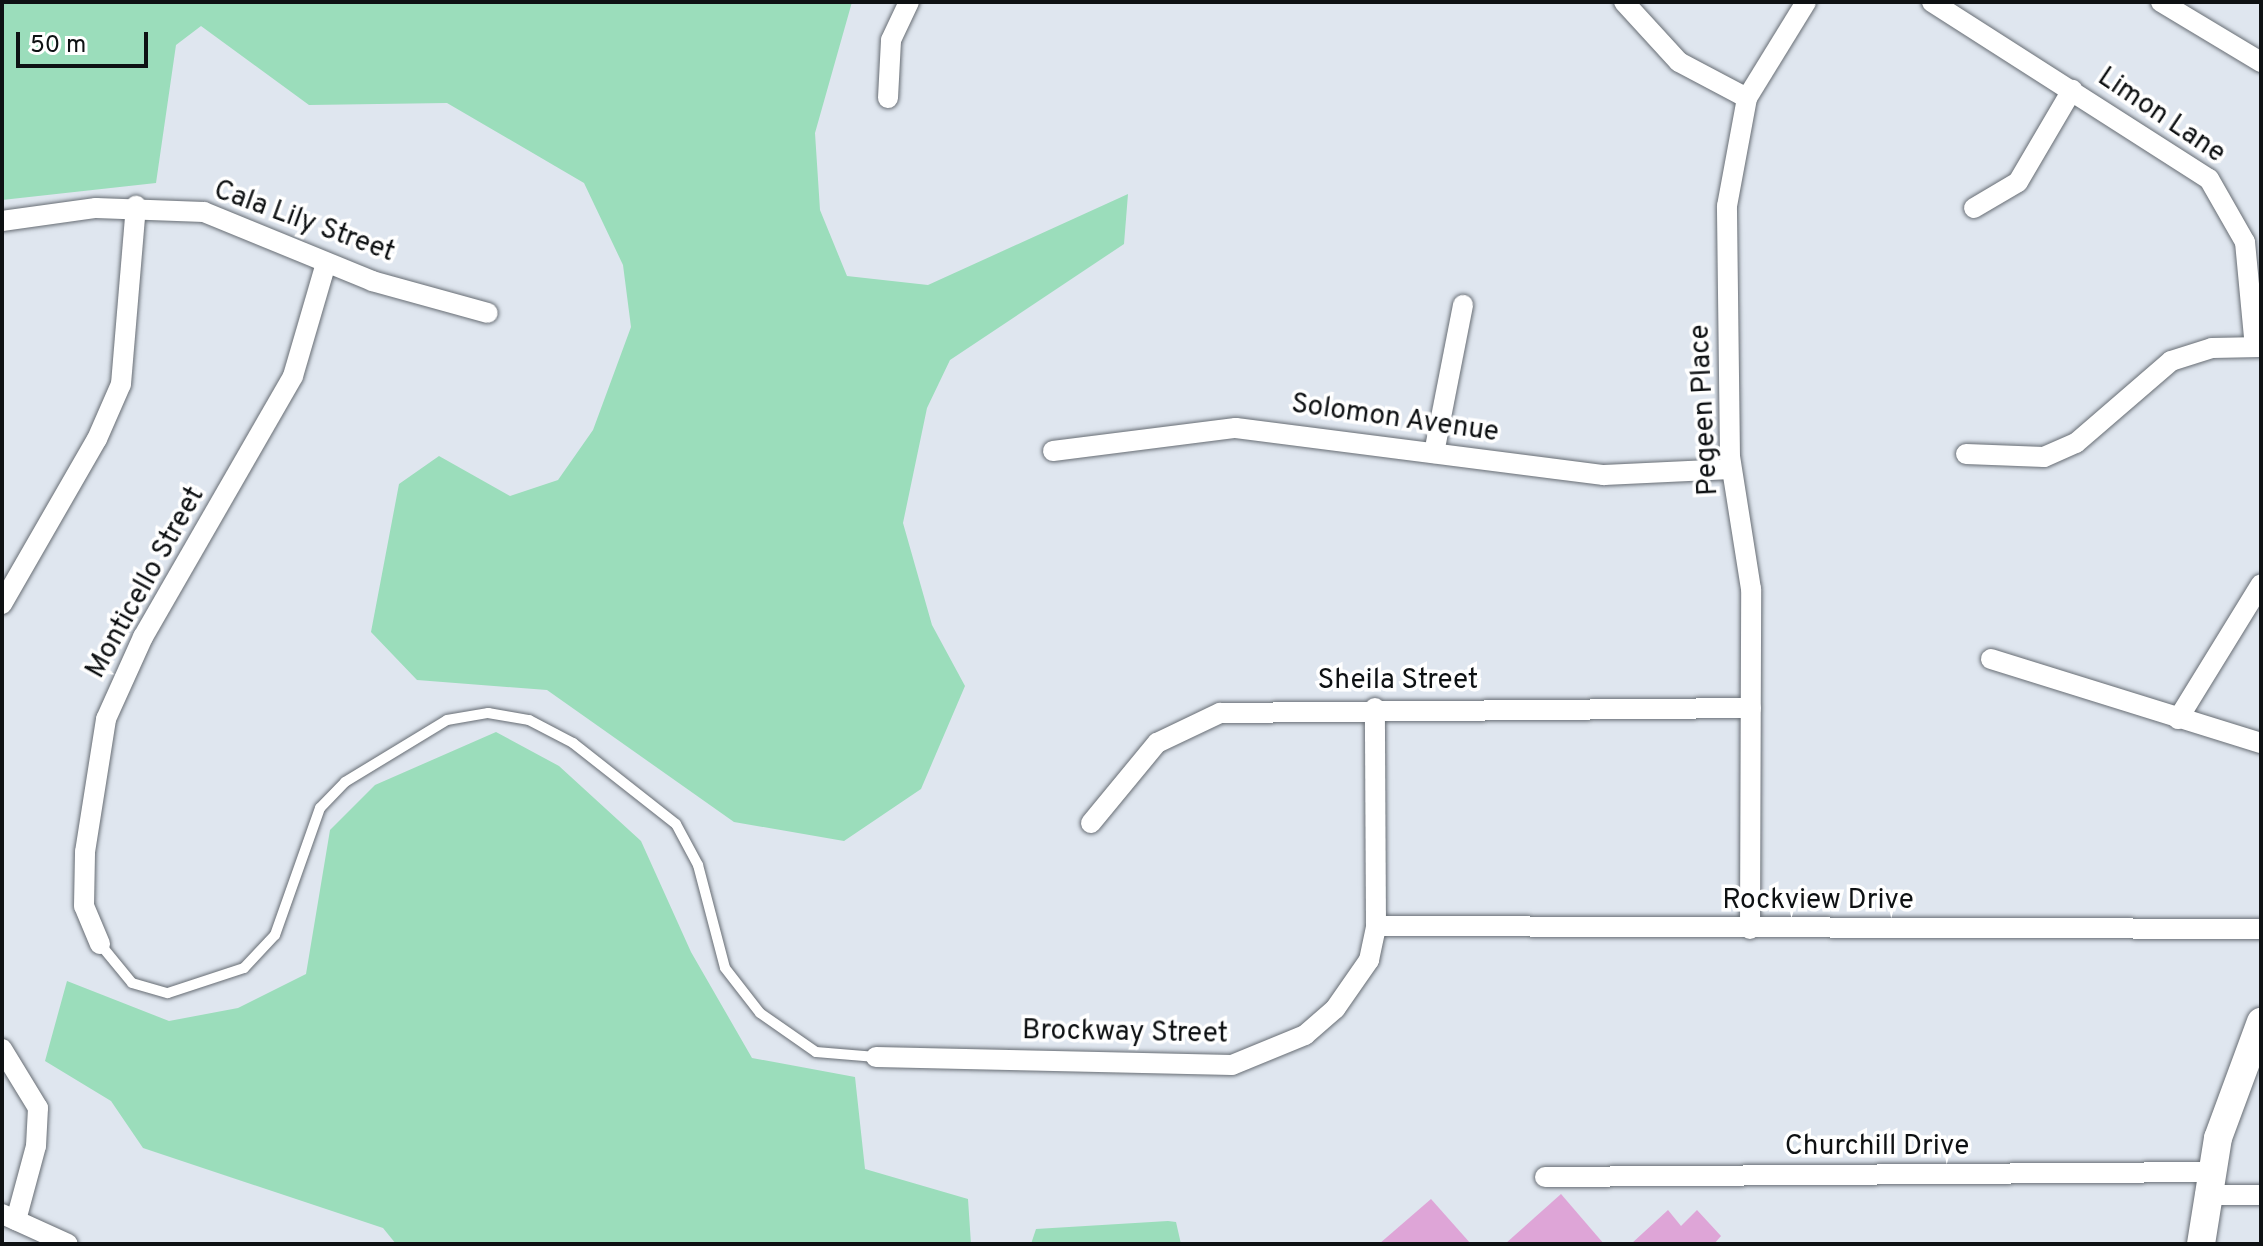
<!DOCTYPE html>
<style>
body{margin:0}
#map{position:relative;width:2263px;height:1246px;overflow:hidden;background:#dfe6ef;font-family:Overpass,sans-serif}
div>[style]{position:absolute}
.green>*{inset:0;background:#9bddbb}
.building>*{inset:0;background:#dea5d7}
.roads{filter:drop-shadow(0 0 2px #676d74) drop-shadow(0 0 2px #676d74)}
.lane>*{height:10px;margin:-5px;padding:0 5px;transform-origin:5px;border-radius:5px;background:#fff}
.street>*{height:20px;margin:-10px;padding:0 10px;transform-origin:10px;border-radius:10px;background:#fff}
.secondary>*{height:28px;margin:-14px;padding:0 14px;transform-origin:14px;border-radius:14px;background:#fff}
span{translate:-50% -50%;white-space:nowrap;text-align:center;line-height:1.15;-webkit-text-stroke:7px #fff;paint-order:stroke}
.street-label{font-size:28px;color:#0e1113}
.frame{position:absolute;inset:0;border:4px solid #0e1113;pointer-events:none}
.scale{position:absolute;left:16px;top:32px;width:132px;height:36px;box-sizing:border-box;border:4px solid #0e1113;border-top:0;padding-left:10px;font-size:24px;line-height:28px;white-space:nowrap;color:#0e1113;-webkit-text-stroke:6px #fff;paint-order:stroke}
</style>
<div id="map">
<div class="green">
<i style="clip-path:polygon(2px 2px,852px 2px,815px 133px,820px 210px,847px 276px,928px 285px,1128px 194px,1124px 244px,950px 360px,927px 408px,903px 523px,932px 625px,965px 686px,921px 789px,844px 841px,734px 822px,547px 690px,417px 680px,371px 632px,399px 484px,439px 456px,510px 496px,558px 480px,593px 430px,631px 327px,623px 265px,584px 183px,447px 103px,309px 105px,201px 26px,176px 45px,156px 183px,2px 200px)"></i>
<i style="clip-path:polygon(496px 732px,559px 766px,641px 841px,691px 952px,752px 1058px,855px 1077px,865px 1169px,968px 1199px,971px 1244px,396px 1244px,383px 1228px,143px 1148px,111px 1101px,45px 1061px,67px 981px,169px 1021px,238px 1008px,306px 974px,330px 830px,375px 785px)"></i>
<i style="clip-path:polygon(1168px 1221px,1176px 1222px,1181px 1244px,1031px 1244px,1036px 1229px)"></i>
</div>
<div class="building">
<i style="clip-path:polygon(1561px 1194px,1604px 1244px,1505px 1244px)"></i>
<i style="clip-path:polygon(1431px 1199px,1471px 1244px,1379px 1244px)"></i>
<i style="clip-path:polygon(1668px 1210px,1681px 1226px,1697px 1210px,1721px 1236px,1714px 1244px,1631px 1244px)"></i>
</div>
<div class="roads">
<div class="lane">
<i style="left:100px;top:944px;width:50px;rotate:50.6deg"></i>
<i style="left:132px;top:983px;width:37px;rotate:16deg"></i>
<i style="left:168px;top:993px;width:80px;rotate:-18.2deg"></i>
<i style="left:244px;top:968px;width:45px;rotate:-46.8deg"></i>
<i style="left:275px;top:935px;width:135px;rotate:-70.5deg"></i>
<i style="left:320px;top:808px;width:36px;rotate:-46deg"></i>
<i style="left:345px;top:782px;width:119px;rotate:-31.3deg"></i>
<i style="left:447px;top:720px;width:42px;rotate:-9.7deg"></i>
<i style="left:488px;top:713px;width:42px;rotate:9.7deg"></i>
<i style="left:529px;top:720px;width:50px;rotate:27.6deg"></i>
<i style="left:573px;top:743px;width:131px;rotate:38.2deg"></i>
<i style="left:676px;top:824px;width:47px;rotate:61.8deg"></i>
<i style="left:698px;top:865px;width:106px;rotate:75.3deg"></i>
<i style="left:725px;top:968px;width:57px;rotate:52.1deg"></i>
<i style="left:760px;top:1013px;width:68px;rotate:34.9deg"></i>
<i style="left:816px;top:1052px;width:60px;rotate:4.8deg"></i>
</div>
<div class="street">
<i style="left:1624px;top:2px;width:81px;rotate:47.5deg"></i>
<i style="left:1679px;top:62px;width:77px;rotate:27.9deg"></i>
<i style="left:1932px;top:2px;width:329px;rotate:32.6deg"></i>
<i style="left:2209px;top:179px;width:73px;rotate:60.3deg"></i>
<i style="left:2245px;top:242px;width:105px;rotate:84.6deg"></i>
<i style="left:2161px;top:2px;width:117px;rotate:31deg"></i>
<i style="left:888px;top:98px;width:58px;rotate:-87deg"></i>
<i style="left:891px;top:40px;width:42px;rotate:-64.7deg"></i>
<i style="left:1974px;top:208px;width:51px;rotate:-30.6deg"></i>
<i style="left:2018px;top:182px;width:107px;rotate:-59.6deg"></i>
<i style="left:2px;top:221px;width:95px;rotate:-7.9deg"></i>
<i style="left:96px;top:208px;width:108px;rotate:2.1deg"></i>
<i style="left:204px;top:212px;width:182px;rotate:22.3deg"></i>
<i style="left:372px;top:281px;width:120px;rotate:15.4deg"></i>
<i style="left:1053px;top:451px;width:184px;rotate:-7.2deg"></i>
<i style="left:1236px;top:428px;width:371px;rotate:7.3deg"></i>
<i style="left:1604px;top:475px;width:127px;rotate:-2.7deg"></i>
<i style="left:1434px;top:453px;width:151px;rotate:-78.9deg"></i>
<i style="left:1966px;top:454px;width:78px;rotate:2.2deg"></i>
<i style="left:2044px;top:457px;width:35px;rotate:-24deg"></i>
<i style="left:2076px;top:443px;width:125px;rotate:-40.8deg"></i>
<i style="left:2171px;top:361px;width:43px;rotate:-17.6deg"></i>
<i style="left:2212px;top:348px;width:49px;rotate:-1.2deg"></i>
<i style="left:2px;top:604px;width:190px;rotate:-60.1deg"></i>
<i style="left:97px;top:439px;width:60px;rotate:-66.4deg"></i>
<i style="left:121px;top:384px;width:179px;rotate:-85.2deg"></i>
<i style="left:1991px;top:659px;width:283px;rotate:17.3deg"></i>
<i style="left:2178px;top:719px;width:158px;rotate:-58.4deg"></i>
<i style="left:1091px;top:823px;width:104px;rotate:-50.5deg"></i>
<i style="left:1157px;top:743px;width:70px;rotate:-25.5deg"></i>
<i style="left:1220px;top:713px;width:531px;rotate:-0.54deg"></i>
<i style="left:1376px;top:926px;width:885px;rotate:0.19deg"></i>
<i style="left:1750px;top:929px;width:340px;rotate:-89.8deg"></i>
<i style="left:1751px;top:589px;width:134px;rotate:-99deg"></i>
<i style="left:1730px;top:457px;width:251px;rotate:-90.7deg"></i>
<i style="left:1727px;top:206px;width:110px;rotate:-79.5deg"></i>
<i style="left:1747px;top:98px;width:113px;rotate:-58.4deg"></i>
<i style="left:100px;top:944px;width:41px;rotate:-112.8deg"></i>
<i style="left:84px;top:906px;width:54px;rotate:-88.9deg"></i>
<i style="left:85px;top:852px;width:135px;rotate:-81deg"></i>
<i style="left:106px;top:719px;width:90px;rotate:-65.7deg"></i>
<i style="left:143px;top:637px;width:301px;rotate:-60.1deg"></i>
<i style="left:293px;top:376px;width:118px;rotate:-73.7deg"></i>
<i style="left:2px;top:1049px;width:69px;rotate:58.6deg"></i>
<i style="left:38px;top:1108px;width:38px;rotate:93deg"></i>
<i style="left:36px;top:1146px;width:77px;rotate:105.1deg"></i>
<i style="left:876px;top:1057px;width:356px;rotate:1.3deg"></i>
<i style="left:1232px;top:1065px;width:79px;rotate:-22.3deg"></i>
<i style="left:1305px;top:1035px;width:40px;rotate:-41deg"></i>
<i style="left:1335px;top:1009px;width:60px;rotate:-55.2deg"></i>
<i style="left:1369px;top:960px;width:35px;rotate:-78deg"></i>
<i style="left:1376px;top:926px;width:218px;rotate:-90.3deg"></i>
<i style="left:1545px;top:1177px;width:664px;rotate:-0.43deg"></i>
<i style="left:2205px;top:1195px;width:56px"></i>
<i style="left:2px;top:1214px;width:72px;rotate:24.4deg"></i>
</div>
<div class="secondary">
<i style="left:2201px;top:1244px;width:107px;rotate:-80.9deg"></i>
<i style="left:2218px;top:1138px;width:124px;rotate:-69.7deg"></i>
</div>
</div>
<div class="street-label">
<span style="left:2161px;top:116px;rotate:34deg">Limon Lane</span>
<span style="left:304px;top:222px;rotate:20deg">Cala Lily Street</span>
<span style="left:1705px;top:410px;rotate:-93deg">Pegeen Place</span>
<span style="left:1395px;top:419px;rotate:8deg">Solomon Avenue</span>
<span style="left:146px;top:583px;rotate:-61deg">Monticello Street</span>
<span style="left:1398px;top:681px">Sheila Street</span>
<span style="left:1818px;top:901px">Rockview Drive</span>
<span style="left:1125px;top:1033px;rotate:1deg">Brockway Street</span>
<span style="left:1877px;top:1147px">Churchill Drive</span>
</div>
<div class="frame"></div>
<div class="scale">50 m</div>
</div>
